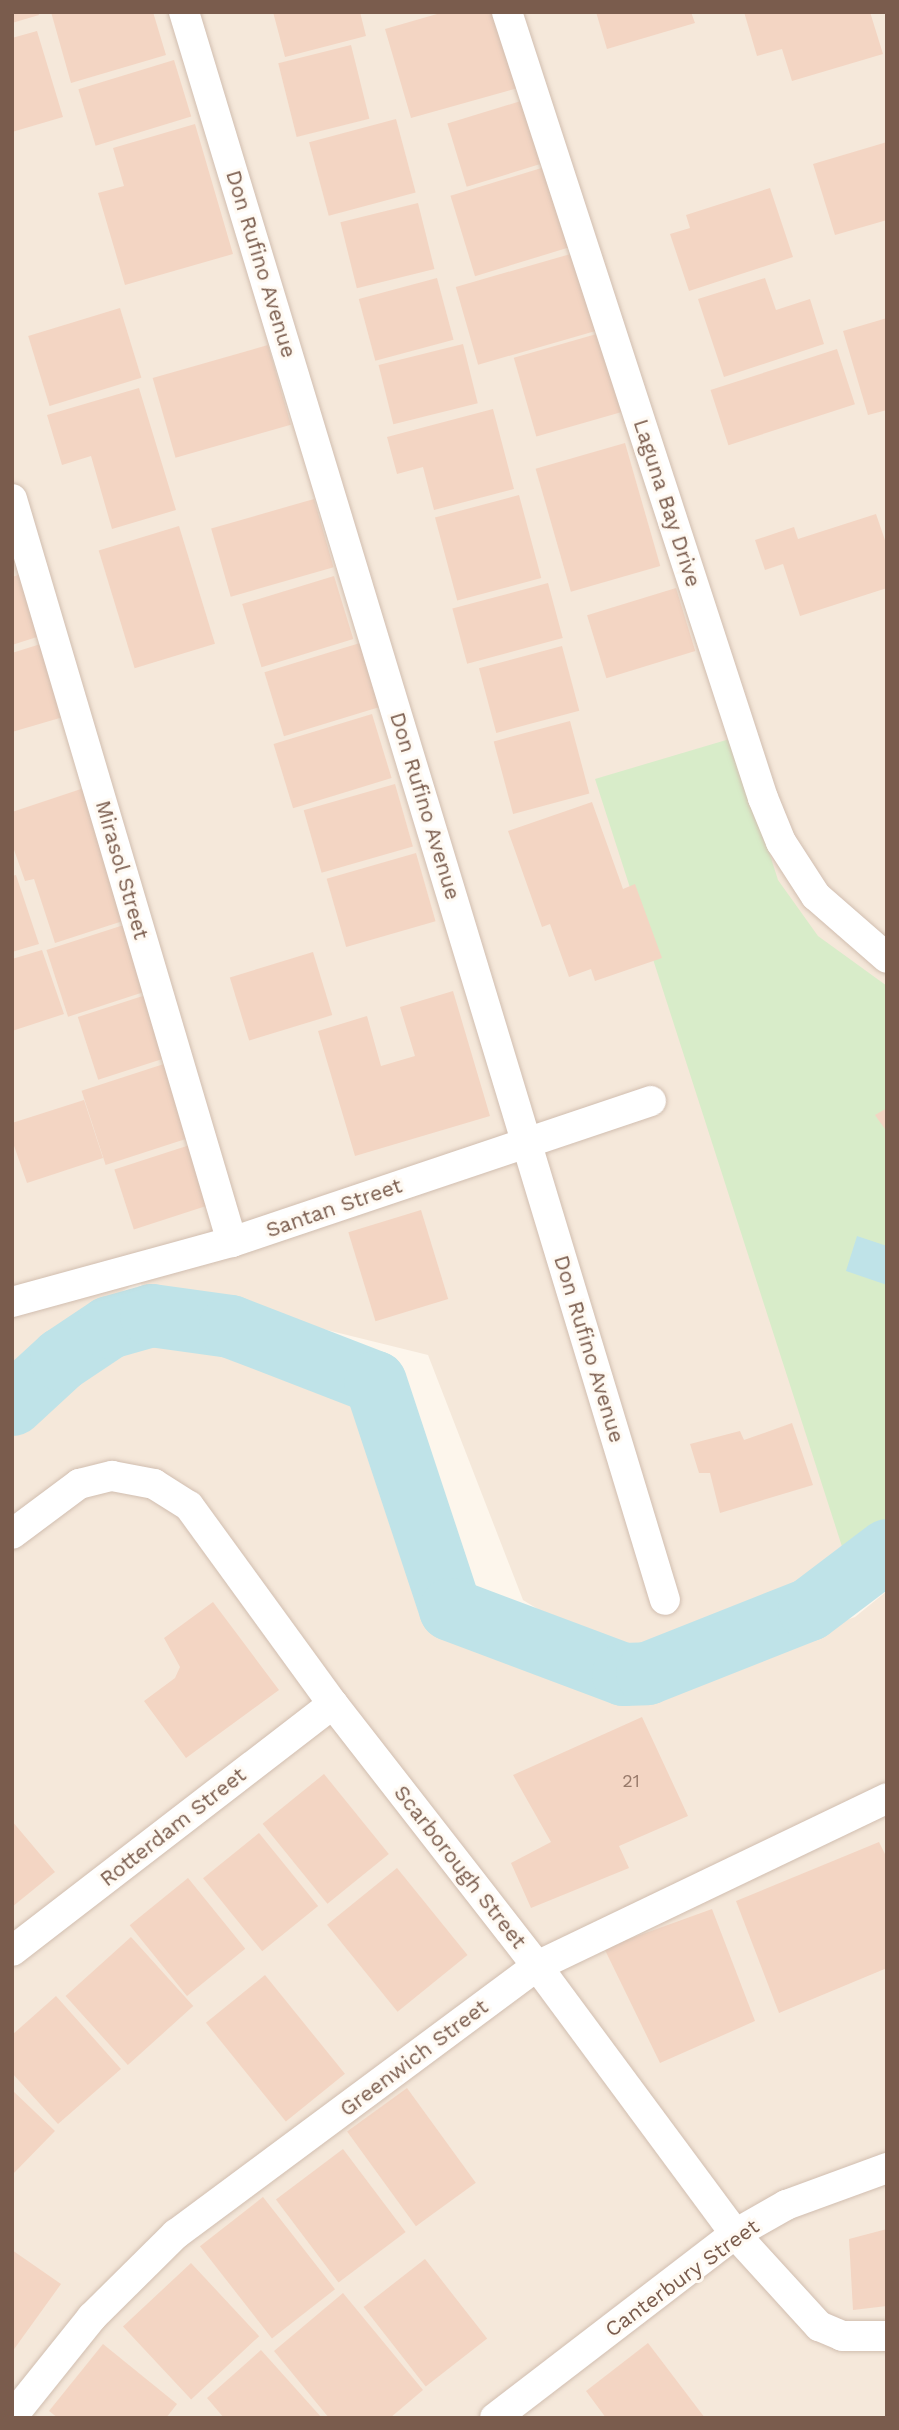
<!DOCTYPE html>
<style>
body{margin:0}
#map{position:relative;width:899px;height:2430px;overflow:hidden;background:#fdf6ec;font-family:"Work Sans",sans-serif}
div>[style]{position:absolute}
.residential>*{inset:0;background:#f5e8da}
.green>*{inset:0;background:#d8ecc9}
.water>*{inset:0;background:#bfe3e8}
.river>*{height:63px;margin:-31.5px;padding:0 31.5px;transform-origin:31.5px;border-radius:31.5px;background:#bfe3e8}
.building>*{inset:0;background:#f3d5c3;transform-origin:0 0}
.roads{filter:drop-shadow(0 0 2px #d1beb0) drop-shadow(0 0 2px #d1beb0)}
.minor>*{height:30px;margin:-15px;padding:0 15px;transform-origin:15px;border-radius:15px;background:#fff}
span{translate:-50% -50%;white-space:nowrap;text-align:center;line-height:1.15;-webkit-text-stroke:6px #fffaf3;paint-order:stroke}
.number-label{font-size:18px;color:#987a6a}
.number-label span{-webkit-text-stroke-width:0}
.street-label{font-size:21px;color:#7a5c4d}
.frame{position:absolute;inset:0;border:14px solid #7a5c4d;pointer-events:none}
</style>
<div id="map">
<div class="residential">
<i style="clip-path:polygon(12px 12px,887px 12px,887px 1521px,846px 1559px,778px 1607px,627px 1664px,523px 1600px,428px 1355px,136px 1283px,64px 1326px,12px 1384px)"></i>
<i style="clip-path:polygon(240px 1337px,402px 1384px,483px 1623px,639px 1692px,855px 1617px,887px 1591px,887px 2418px,12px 2418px,12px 1422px,105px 1346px)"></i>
</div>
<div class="green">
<i style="clip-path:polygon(733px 738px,778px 880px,818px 936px,887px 986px,887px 1521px,846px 1559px,595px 779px)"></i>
</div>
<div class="water">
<i style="clip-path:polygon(857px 1236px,887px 1246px,887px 1285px,846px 1271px)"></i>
</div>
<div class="river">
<i style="left:12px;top:1404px;width:67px;rotate:-42.6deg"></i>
<i style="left:61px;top:1359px;width:58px;rotate:-33.7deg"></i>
<i style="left:109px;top:1327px;width:44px;rotate:-15.9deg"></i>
<i style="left:151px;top:1315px;width:80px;rotate:7.9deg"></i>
<i style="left:230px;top:1326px;width:155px;rotate:21.1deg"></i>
<i style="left:375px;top:1382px;width:239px;rotate:71.7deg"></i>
<i style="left:450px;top:1609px;width:185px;rotate:20.6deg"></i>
<i style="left:623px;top:1674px;width:24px;rotate:-2deg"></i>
<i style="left:647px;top:1673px;width:174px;rotate:-21.6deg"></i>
<i style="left:809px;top:1609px;width:98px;rotate:-37.1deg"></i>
</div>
<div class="building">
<i style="clip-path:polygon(12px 12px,38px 12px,39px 15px,12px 23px)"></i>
<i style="clip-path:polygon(51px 12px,153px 12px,166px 55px,71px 83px)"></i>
<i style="clip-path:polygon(273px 12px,360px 12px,366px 36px,285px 57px)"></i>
<i style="clip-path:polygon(444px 12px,503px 12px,525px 86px,411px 118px,385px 29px)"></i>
<i style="clip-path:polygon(596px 12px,691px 12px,695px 23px,607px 49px)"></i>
<i style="clip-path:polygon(744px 12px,870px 12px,883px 54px,792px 81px,782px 49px,757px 56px)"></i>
<i style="clip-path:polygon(37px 31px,63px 117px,12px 132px,12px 38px)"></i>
<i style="left:351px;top:45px;width:76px;height:75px;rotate:76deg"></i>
<i style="left:174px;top:60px;width:59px;height:100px;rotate:73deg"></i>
<i style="left:521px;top:101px;width:66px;height:77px;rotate:73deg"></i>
<i style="left:396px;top:119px;width:76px;height:90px;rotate:75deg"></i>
<i style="clip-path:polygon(195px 124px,233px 254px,125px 285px,98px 193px,124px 186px,113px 148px)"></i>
<i style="clip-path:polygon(887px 142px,887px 220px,835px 235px,813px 164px)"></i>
<i style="left:548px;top:166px;width:84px;height:102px;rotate:73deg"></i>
<i style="clip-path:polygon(770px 188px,793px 257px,689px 291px,670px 234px,690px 228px,686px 215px)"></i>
<i style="left:418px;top:203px;width:68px;height:80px;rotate:76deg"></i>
<i style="left:574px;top:253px;width:81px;height:123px;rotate:74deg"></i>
<i style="left:437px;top:278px;width:64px;height:81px;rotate:75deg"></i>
<i style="clip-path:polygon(765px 278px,776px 310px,810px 299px,824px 344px,724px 377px,698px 299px)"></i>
<i style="left:120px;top:308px;width:73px;height:96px;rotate:73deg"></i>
<i style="clip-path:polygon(887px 318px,887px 410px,868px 415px,843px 331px)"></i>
<i style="left:607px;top:331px;width:82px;height:97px;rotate:74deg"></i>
<i style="left:463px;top:344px;width:61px;height:87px;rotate:76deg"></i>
<i style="left:268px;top:345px;width:83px;height:120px;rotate:74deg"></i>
<i style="left:837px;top:349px;width:58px;height:133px;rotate:72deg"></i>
<i style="clip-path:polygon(139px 388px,176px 510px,112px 529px,91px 456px,62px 465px,47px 415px)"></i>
<i style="clip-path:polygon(493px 409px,514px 489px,434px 510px,423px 467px,397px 474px,387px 437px)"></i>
<i style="left:625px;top:443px;width:128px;height:93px;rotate:74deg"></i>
<i style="left:519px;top:495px;width:86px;height:87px;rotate:75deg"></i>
<i style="left:314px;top:499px;width:71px;height:107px;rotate:74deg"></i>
<i style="clip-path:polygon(876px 514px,887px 546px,887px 588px,800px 616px,783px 564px,765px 570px,755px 540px,794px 527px,798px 539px)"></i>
<i style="left:179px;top:526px;width:123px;height:84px;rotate:73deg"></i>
<i style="clip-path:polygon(21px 574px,40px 636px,12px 645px,12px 577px)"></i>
<i style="left:334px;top:576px;width:66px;height:96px;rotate:73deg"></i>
<i style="left:548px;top:583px;width:57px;height:99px;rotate:75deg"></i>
<i style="left:676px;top:588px;width:66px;height:93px;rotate:73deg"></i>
<i style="clip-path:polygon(47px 642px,70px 715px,12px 732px,12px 653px)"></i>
<i style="left:360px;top:643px;width:67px;height:100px;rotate:73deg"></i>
<i style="left:562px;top:646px;width:67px;height:86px;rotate:75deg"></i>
<i style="left:372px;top:714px;width:67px;height:103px;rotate:73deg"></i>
<i style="left:570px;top:721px;width:75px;height:79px;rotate:75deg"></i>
<i style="left:395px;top:784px;width:65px;height:95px;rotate:74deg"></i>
<i style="clip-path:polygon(90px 786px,126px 920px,55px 943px,34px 879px,25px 881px,12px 844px,12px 812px)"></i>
<i style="clip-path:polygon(592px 802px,623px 889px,635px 884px,662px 958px,595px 981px,591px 969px,569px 977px,550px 924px,542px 927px,508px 831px)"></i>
<i style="left:416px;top:853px;width:71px;height:93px;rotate:74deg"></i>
<i style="clip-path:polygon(16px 875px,39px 944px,12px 952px,12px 876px)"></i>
<i style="left:133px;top:922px;width:70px;height:91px;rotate:72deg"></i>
<i style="clip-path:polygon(42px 950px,64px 1014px,12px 1031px,12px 959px)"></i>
<i style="left:313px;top:952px;width:66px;height:87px;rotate:73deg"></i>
<i style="clip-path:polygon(453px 991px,490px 1116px,355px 1156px,318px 1031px,367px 1016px,381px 1066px,415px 1056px,400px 1007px)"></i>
<i style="left:152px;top:993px;width:66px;height:78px;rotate:72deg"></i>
<i style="left:170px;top:1062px;width:78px;height:93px;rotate:72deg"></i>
<i style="clip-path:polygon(84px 1100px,103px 1158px,27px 1183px,12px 1140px,12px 1123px)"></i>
<i style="clip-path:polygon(887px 1108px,887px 1132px,875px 1115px)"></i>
<i style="left:199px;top:1142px;width:63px;height:89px;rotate:72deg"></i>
<i style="left:421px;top:1210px;width:93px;height:76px;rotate:73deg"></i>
<i style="clip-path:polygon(792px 1423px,813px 1485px,720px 1513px,710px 1473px,699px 1473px,690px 1444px,740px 1431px,744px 1440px)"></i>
<i style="clip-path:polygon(213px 1602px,279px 1690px,186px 1758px,144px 1701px,175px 1678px,180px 1667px,164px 1638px)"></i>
<i style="clip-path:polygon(642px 1717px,688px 1816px,619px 1846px,629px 1868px,531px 1908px,511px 1863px,551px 1842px,513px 1775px)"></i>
<i style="left:324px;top:1774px;width:103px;height:79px;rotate:51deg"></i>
<i style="clip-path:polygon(12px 1821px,55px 1872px,12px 1907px)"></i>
<i style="left:259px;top:1833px;width:94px;height:72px;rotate:51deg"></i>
<i style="clip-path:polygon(879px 1842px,887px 1858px,887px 1968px,779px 2013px,736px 1901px)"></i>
<i style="left:397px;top:1868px;width:112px;height:90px;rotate:51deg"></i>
<i style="left:188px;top:1878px;width:91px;height:75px;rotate:51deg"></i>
<i style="clip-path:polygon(712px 1909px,755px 2021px,660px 2063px,604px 1948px)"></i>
<i style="left:131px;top:1937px;width:93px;height:88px;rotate:48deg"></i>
<i style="left:265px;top:1975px;width:127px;height:76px;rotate:51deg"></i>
<i style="clip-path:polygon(56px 1996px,121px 2069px,58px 2124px,12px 2073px,12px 2035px)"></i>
<i style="left:407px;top:2088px;width:117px;height:74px;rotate:54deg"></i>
<i style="clip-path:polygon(12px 2090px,55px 2131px,12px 2175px)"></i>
<i style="left:343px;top:2149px;width:104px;height:84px;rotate:53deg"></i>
<i style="left:263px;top:2197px;width:117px;height:80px;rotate:52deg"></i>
<i style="clip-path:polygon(887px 2229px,887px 2306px,853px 2310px,849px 2239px)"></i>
<i style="clip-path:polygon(12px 2250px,61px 2284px,12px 2352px)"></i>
<i style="left:425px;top:2259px;width:101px;height:78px;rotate:52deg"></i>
<i style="left:191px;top:2263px;width:100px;height:93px;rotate:47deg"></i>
<i style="clip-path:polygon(343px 2293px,423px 2390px,390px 2418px,329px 2418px,274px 2351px)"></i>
<i style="clip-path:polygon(648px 2343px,705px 2418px,606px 2418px,586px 2391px)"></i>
<i style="clip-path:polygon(103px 2344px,177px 2404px,166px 2418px,58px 2418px,49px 2411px)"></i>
<i style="clip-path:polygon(261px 2350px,322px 2418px,224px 2418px,207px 2398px)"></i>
</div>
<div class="roads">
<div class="minor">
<i style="left:184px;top:12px;width:1659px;rotate:73.15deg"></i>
<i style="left:507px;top:12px;width:827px;rotate:71.96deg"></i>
<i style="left:763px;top:798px;width:48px;rotate:67.8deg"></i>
<i style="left:781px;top:842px;width:64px;rotate:57.1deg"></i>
<i style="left:816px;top:896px;width:94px;rotate:41.1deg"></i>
<i style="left:12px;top:499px;width:775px;rotate:73.51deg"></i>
<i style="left:12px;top:1302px;width:228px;rotate:-15.3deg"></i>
<i style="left:232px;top:1242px;width:442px;rotate:-18.6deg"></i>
<i style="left:12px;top:1534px;width:84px;rotate:-36.7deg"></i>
<i style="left:79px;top:1484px;width:34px;rotate:-14deg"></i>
<i style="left:112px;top:1476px;width:43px;rotate:10.8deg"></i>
<i style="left:154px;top:1484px;width:41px;rotate:32.2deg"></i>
<i style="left:189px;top:1506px;width:245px;rotate:54deg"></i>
<i style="left:333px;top:1704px;width:332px;rotate:52.1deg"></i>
<i style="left:537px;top:1966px;width:333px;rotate:53.5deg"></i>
<i style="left:735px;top:2234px;width:125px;rotate:47.6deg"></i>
<i style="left:819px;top:2326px;width:25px;rotate:23deg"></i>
<i style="left:842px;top:2336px;width:45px"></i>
<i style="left:12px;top:1951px;width:405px;rotate:-37.6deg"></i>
<i style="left:12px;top:2417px;width:128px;rotate:-51.3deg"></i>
<i style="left:92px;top:2317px;width:118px;rotate:-44.7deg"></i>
<i style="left:176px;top:2234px;width:450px;rotate:-36.6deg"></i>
<i style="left:537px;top:1966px;width:388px;rotate:-25.6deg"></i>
<i style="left:495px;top:2418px;width:302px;rotate:-37.5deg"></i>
<i style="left:735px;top:2234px;width:59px;rotate:-29.6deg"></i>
<i style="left:786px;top:2205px;width:108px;rotate:-20.1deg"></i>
</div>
</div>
<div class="number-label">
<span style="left:631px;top:1781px">21</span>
</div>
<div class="street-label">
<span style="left:261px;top:264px;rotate:73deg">Don Rufino Avenue</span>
<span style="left:667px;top:503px;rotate:72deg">Laguna Bay Drive</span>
<span style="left:425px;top:806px;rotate:73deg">Don Rufino Avenue</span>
<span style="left:122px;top:870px;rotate:74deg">Mirasol Street</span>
<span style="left:334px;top:1208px;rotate:-19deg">Santan Street</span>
<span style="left:589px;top:1349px;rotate:73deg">Don Rufino Avenue</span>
<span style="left:173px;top:1827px;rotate:-38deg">Rotterdam Street</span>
<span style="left:460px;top:1867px;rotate:52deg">Scarborough Street</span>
<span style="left:414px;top:2058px;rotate:-37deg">Greenwich Street</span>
<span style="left:682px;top:2278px;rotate:-36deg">Canterbury Street</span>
</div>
<div class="frame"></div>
</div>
